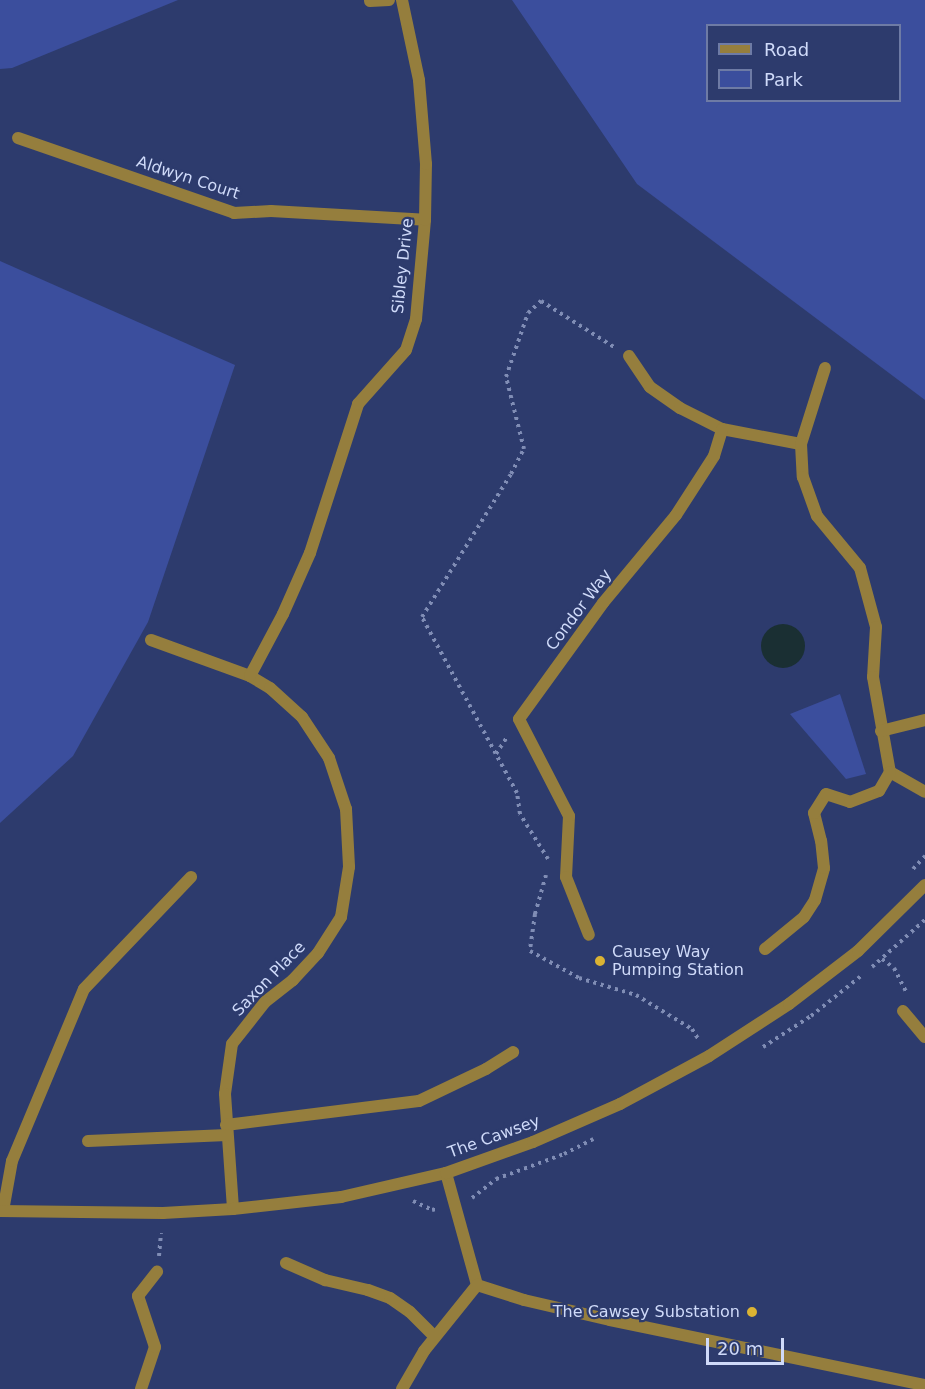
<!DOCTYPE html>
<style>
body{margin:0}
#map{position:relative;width:925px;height:1389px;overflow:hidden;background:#2d3b6d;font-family:"DejaVu Sans",sans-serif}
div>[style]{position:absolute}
.green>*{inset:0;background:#3b4e9d}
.water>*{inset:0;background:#1a2f33}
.round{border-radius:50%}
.path>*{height:4px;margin-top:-2px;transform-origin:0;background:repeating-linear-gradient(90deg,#808db5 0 3px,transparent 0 7.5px)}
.service>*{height:12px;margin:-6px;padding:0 6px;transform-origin:6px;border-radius:6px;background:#957e3d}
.minor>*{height:12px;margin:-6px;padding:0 6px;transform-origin:6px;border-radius:6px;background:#957e3d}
.tertiary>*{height:12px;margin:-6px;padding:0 6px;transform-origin:6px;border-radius:6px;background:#957e3d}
.dots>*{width:16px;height:16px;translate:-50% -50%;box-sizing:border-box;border:3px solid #2d3b6d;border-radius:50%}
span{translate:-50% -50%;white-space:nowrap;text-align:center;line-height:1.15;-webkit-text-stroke:4.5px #2d3b6d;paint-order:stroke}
.street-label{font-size:16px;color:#cfdaf9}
.poi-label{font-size:16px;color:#cfdaf9}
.left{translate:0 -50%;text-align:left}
.right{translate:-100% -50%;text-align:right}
.legend{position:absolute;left:706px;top:24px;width:195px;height:78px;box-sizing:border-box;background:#2d3b6d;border:2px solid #6e7ba5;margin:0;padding:8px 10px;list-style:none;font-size:18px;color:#cfdaf9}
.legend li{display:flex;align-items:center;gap:12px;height:30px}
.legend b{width:30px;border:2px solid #6e7ba5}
.scale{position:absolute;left:706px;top:1338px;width:78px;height:27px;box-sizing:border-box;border:3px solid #cfdaf9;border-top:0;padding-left:8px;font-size:18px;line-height:21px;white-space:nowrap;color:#cfdaf9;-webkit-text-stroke:4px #2d3b6d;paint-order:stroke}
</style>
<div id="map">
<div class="green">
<i style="clip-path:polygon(0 0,178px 0,12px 68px,0 69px)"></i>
<i style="clip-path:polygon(evenodd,512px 0,925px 0,925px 400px,637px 184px,512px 0,708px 26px,900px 26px,900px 100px,708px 100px,708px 26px)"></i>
<i style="clip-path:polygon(0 261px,235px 365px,148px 622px,73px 756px,0 823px)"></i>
<i style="clip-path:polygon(840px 694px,866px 774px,846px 779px,790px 714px)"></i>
</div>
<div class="water">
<i class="round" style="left:761px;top:624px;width:44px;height:44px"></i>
</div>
<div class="path">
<i style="left:496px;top:754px;width:20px;rotate:-57deg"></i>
<i style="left:548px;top:859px;width:53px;rotate:-121.9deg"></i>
<i style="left:520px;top:814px;width:21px;rotate:-98deg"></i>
<i style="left:517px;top:793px;width:200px;rotate:-118.4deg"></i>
<i style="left:422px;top:617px;width:168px;rotate:-58.1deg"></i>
<i style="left:511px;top:474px;width:28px;rotate:-63deg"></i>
<i style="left:524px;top:449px;width:74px;rotate:-104deg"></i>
<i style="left:506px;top:377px;width:68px;rotate:-71deg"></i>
<i style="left:528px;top:313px;width:18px;rotate:-43deg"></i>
<i style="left:541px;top:301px;width:86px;rotate:32.2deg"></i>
<i style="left:913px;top:869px;width:18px;rotate:-47deg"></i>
<i style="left:546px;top:875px;width:41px;rotate:105.8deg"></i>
<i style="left:535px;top:914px;width:37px;rotate:98deg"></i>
<i style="left:530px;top:951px;width:56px;rotate:28.9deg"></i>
<i style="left:579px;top:978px;width:59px;rotate:16.6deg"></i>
<i style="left:636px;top:995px;width:66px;rotate:31.3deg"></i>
<i style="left:692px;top:1029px;width:13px;rotate:58deg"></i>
<i style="left:882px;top:959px;width:15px;rotate:37deg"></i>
<i style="left:894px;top:968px;width:28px;rotate:63deg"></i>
<i style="left:872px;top:967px;width:71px;rotate:-41.6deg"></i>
<i style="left:763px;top:1047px;width:57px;rotate:-32.9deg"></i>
<i style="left:811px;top:1016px;width:64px;rotate:-38.7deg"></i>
<i style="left:472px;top:1198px;width:31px;rotate:-38deg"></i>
<i style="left:496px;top:1179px;width:72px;rotate:-20.2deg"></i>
<i style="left:564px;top:1154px;width:33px;rotate:-27deg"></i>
<i style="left:413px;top:1201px;width:21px;rotate:25deg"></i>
<i style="left:432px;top:1210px;width:4px;rotate:-14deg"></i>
<i style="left:159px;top:1256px;width:23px;rotate:-85deg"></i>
</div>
<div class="service">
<i style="left:569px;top:816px;width:61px;rotate:92.8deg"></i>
<i style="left:566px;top:877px;width:62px;rotate:68.4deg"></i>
<i style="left:286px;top:1263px;width:43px;rotate:23.6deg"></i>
<i style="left:325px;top:1280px;width:44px;rotate:13.1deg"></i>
<i style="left:368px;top:1290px;width:23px;rotate:20deg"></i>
<i style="left:390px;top:1298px;width:24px;rotate:35deg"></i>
<i style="left:410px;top:1312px;width:35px;rotate:45deg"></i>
</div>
<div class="minor">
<i style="left:370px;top:1px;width:19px;rotate:-3deg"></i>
<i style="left:18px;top:138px;width:229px;rotate:19.1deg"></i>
<i style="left:234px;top:213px;width:37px;rotate:-3deg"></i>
<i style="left:271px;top:211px;width:154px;rotate:3.3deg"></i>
<i style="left:629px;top:356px;width:37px;rotate:56deg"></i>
<i style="left:650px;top:387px;width:37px;rotate:35deg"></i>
<i style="left:680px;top:408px;width:47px;rotate:26.6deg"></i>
<i style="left:722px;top:429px;width:80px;rotate:10.8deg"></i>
<i style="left:825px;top:368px;width:80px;rotate:107.5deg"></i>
<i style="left:801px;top:444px;width:33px;rotate:87deg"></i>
<i style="left:803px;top:477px;width:41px;rotate:70.3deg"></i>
<i style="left:817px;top:516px;width:67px;rotate:50.4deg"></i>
<i style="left:860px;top:568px;width:61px;rotate:74.8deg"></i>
<i style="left:876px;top:627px;width:50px;rotate:93.4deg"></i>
<i style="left:873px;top:677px;width:97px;rotate:79.9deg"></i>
<i style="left:890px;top:772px;width:40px;rotate:29.7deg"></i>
<i style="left:151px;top:640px;width:105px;rotate:20deg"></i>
<i style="left:250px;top:676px;width:23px;rotate:31deg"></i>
<i style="left:270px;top:688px;width:43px;rotate:42.2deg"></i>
<i style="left:302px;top:717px;width:49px;rotate:56.6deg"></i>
<i style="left:329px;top:758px;width:54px;rotate:71.6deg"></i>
<i style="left:346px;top:809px;width:58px;rotate:87deg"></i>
<i style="left:349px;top:867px;width:51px;rotate:99.1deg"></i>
<i style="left:341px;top:917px;width:43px;rotate:122.6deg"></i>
<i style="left:318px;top:953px;width:37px;rotate:133deg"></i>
<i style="left:293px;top:980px;width:36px;rotate:142deg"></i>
<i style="left:265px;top:1002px;width:53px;rotate:128.2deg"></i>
<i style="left:232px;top:1044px;width:50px;rotate:98deg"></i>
<i style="left:225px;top:1094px;width:115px;rotate:86deg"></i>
<i style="left:250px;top:676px;width:70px;rotate:-62deg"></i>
<i style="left:283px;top:614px;width:67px;rotate:-66.1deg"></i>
<i style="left:310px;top:553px;width:157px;rotate:-72.1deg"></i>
<i style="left:358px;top:404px;width:72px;rotate:-48.4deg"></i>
<i style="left:406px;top:350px;width:33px;rotate:-72deg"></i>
<i style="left:416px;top:319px;width:99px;rotate:-84.8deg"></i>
<i style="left:425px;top:220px;width:56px;rotate:-89deg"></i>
<i style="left:426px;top:164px;width:84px;rotate:-94.8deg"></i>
<i style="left:419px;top:80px;width:82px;rotate:-102deg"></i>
<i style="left:881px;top:731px;width:45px;rotate:-14deg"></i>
<i style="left:569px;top:816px;width:109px;rotate:-117.3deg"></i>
<i style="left:519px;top:719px;width:143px;rotate:-54.1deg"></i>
<i style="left:603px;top:603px;width:114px;rotate:-50.3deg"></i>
<i style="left:676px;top:515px;width:70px;rotate:-57.2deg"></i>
<i style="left:714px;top:456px;width:28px;rotate:-73deg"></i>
<i style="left:765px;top:949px;width:50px;rotate:-39.4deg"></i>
<i style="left:804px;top:917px;width:20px;rotate:-57deg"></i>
<i style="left:815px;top:900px;width:33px;rotate:-74deg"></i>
<i style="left:824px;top:868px;width:27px;rotate:-96deg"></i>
<i style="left:821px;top:841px;width:29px;rotate:-104deg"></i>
<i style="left:814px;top:813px;width:22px;rotate:-58deg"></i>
<i style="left:826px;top:794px;width:25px;rotate:18deg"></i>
<i style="left:850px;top:802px;width:31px;rotate:-21deg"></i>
<i style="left:879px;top:791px;width:22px;rotate:-60deg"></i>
<i style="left:903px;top:1011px;width:34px;rotate:50deg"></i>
<i style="left:226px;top:1125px;width:194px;rotate:-7.1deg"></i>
<i style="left:419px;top:1101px;width:74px;rotate:-25.5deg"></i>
<i style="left:486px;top:1069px;width:32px;rotate:-32deg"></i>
<i style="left:88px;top:1141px;width:139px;rotate:-2.5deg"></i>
<i style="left:446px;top:1173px;width:116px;rotate:74.5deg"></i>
<i style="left:477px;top:1285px;width:49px;rotate:17.7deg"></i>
<i style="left:524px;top:1300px;width:88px;rotate:13.1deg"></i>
<i style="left:610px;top:1320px;width:322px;rotate:11.7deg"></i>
<i style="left:3px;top:1211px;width:51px;rotate:-79.8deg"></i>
<i style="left:12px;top:1161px;width:186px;rotate:-67.3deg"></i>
<i style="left:84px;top:989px;width:155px;rotate:-46.3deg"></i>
<i style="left:141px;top:1389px;width:44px;rotate:-71.6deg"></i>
<i style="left:155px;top:1347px;width:54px;rotate:-108.4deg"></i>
<i style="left:138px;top:1296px;width:31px;rotate:-52deg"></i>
<i style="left:402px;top:1389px;width:44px;rotate:-59.9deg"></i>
<i style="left:424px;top:1351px;width:85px;rotate:-51.2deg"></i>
</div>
<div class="tertiary">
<i style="left:0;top:1211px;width:163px;rotate:0.7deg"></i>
<i style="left:163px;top:1213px;width:70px;rotate:-3.3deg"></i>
<i style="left:233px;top:1209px;width:109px;rotate:-6.3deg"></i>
<i style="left:341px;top:1197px;width:108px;rotate:-12.9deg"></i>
<i style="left:446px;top:1173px;width:92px;rotate:-19.6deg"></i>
<i style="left:533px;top:1142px;width:95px;rotate:-23.6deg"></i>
<i style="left:620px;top:1104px;width:101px;rotate:-28.3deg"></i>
<i style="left:709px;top:1056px;width:95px;rotate:-33deg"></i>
<i style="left:789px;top:1004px;width:87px;rotate:-37.5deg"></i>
<i style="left:858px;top:951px;width:94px;rotate:-44.6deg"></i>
</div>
<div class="dots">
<i style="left:600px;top:961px;background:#dbb333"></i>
<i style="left:752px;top:1312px;background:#dbb333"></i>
</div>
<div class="street-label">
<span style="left:188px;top:178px;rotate:18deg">Aldwyn Court</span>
<span style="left:403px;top:266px;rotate:-84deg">Sibley Drive</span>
<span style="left:579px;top:610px;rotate:-53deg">Condor Way</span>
<span style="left:269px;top:979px;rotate:-46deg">Saxon Place</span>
<span style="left:494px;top:1137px;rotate:-20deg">The Cawsey</span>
</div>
<div class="poi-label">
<span class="left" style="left:612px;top:961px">Causey Way<br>Pumping Station</span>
<span class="right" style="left:740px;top:1312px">The Cawsey Substation</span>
</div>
<ul class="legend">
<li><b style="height:8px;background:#957e3d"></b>Road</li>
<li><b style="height:16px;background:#3b4e9d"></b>Park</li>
</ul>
<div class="scale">20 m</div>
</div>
